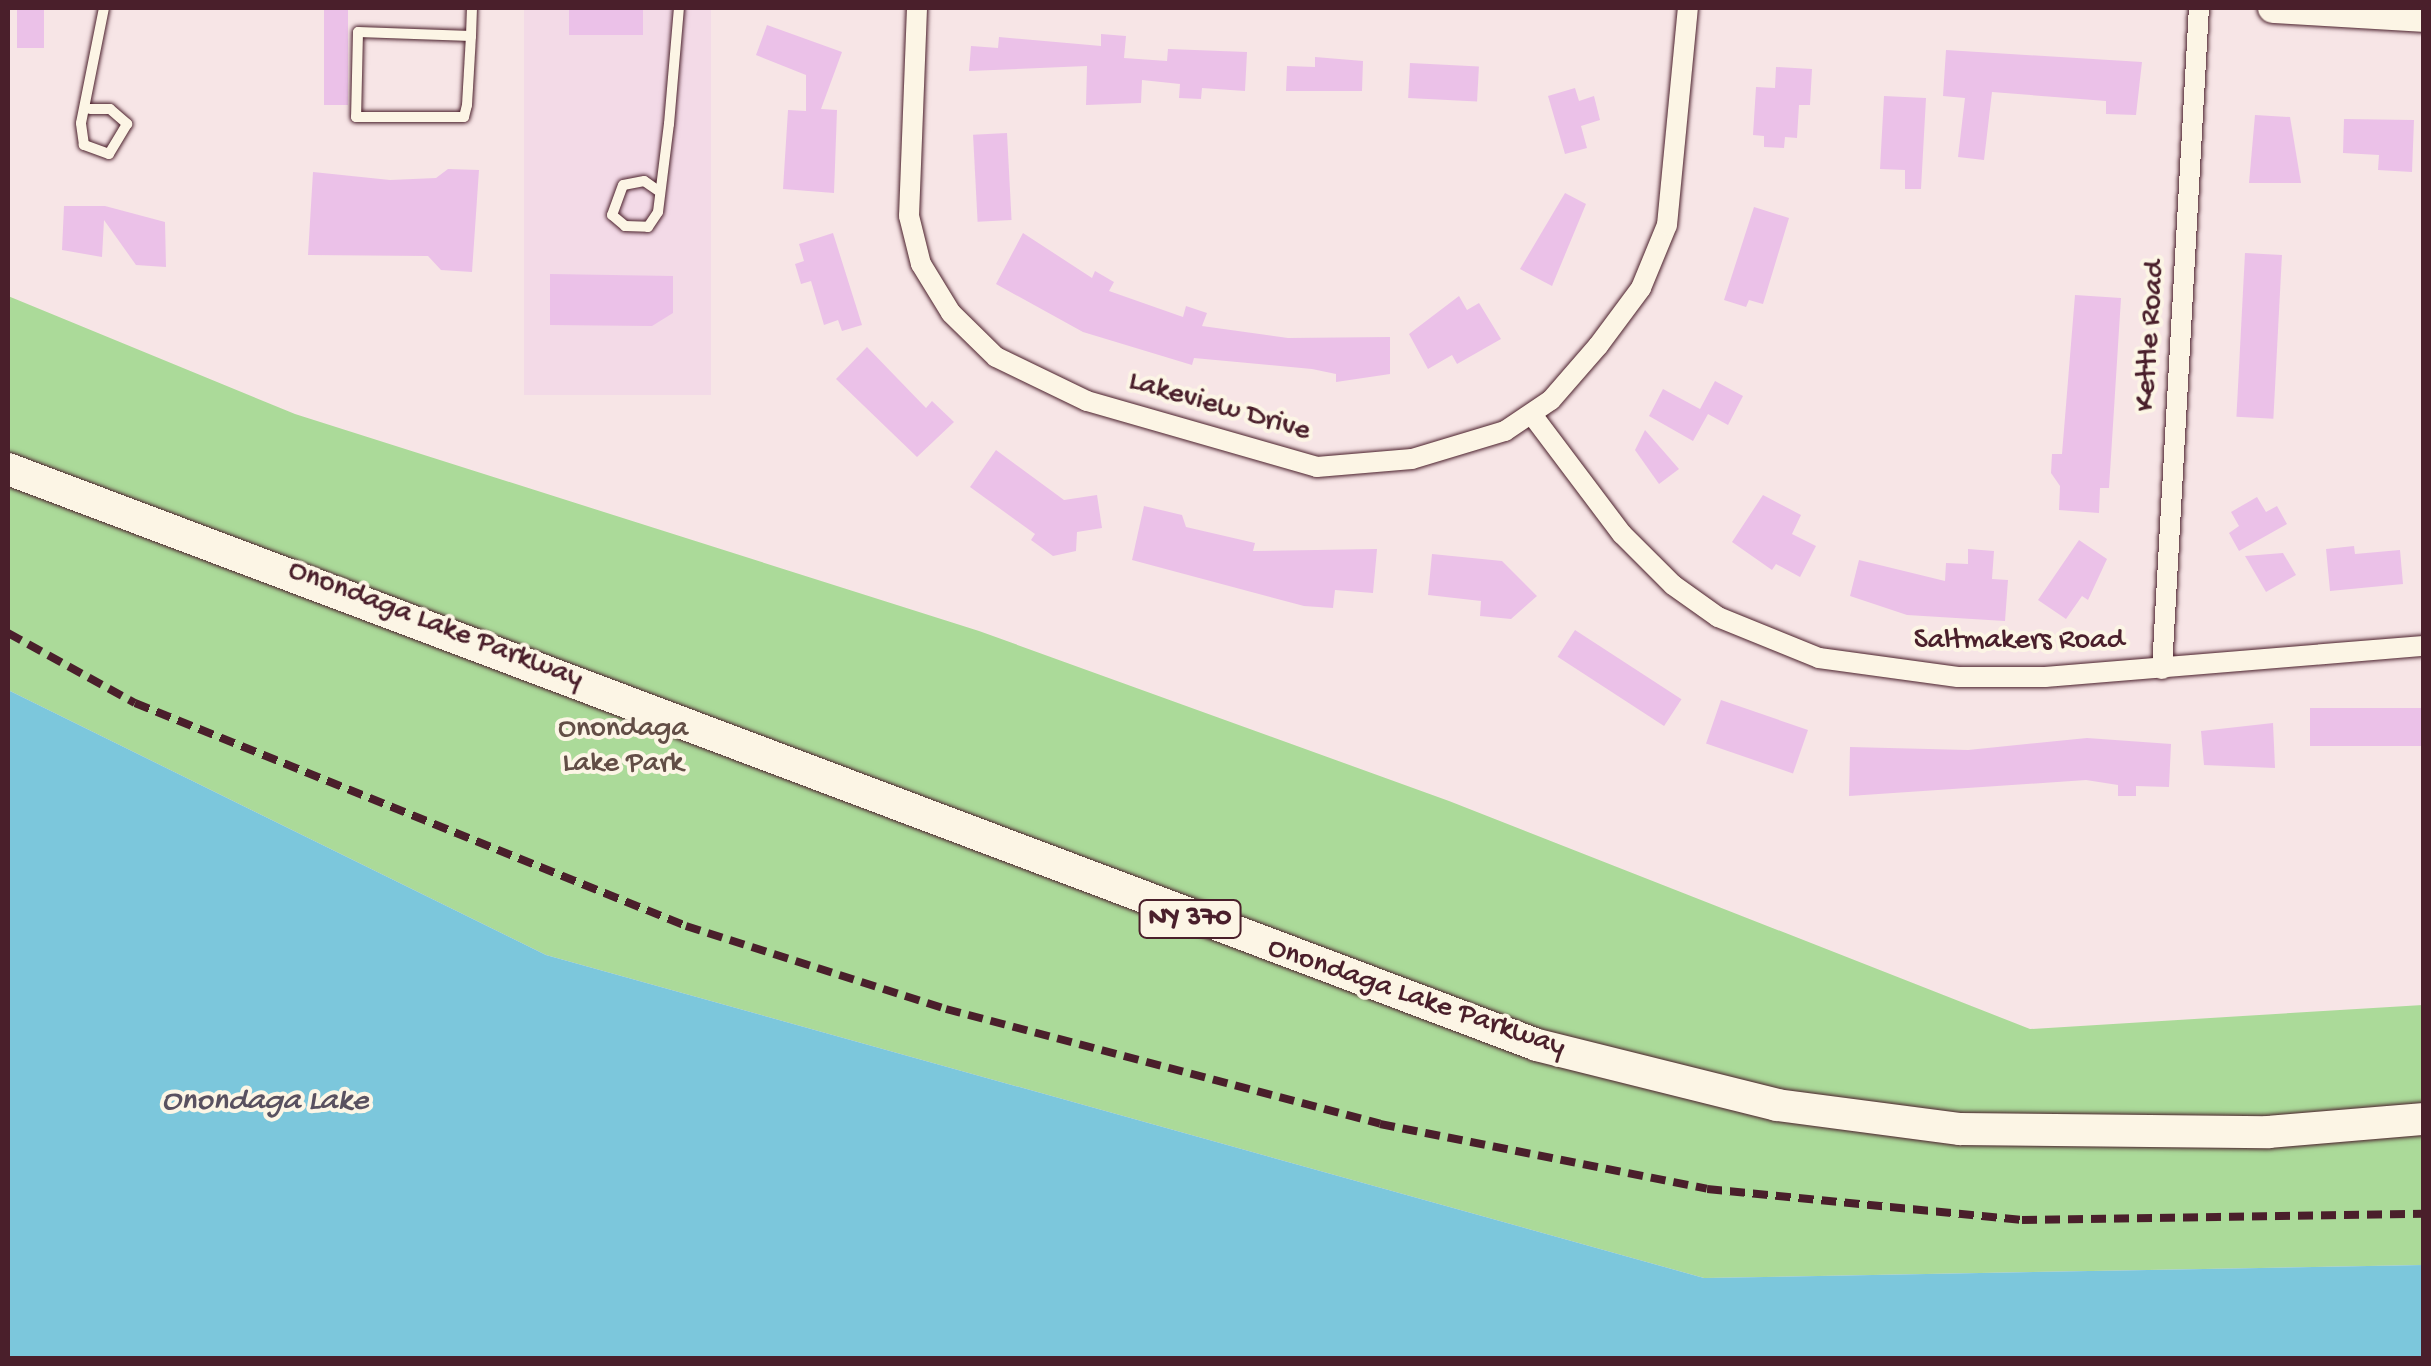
<!DOCTYPE html>
<style>
body{margin:0}
#map{position:relative;width:2431px;height:1366px;overflow:hidden;background:#f7e5e6;font-family:"Gochi Hand",sans-serif}
div>[style]{position:absolute}
.built>*{inset:0;background:#f3dae7;transform-origin:0 0}
.green>*{inset:0;background:#abda99}
.water>*{inset:0;background:#7cc7dc}
.building>*{inset:0;background:#ebc1e8;transform-origin:0 0}
.roads{filter:drop-shadow(0 0 2px #4a1f2b) drop-shadow(0 0 2px #4a1f2b)}
.lane>*{height:10px;margin:-5px;padding:0 5px;transform-origin:5px;border-radius:5px;background:#fcf5e5}
.street>*{height:20px;margin:-10px;padding:0 10px;transform-origin:10px;border-radius:10px;background:#fcf5e5}
.secondary>*{height:30px;margin:-15px;padding:0 15px;transform-origin:15px;border-radius:15px;background:#fcf5e5}
.primary>*{height:32px;margin:-16px;padding:0 16px;transform-origin:16px;border-radius:16px;background:#fcf5e5}
.rail>*{height:8px;margin-top:-4px;transform-origin:0;background:repeating-linear-gradient(90deg,#4a1f2b 0 15px,transparent 0 23px)}
span{translate:-50% -50%;white-space:nowrap;text-align:center;line-height:1.15;-webkit-text-stroke:8px #fcf5e5;paint-order:stroke}
.shield-label span{padding:2px 8px;background:#fcf5e5;border:2px solid;border-radius:8px;-webkit-text-stroke-width:0}
.shield-label{font-size:28px;color:#4a1f2b;font-weight:700}
.street-label{font-size:30px;color:#4a1f2b}
.park-label{font-size:30px;color:#624e46}
.water-label{font-size:32px;color:#595160;font-style:italic}
.frame{position:absolute;inset:0;border:10px solid #4a1f2b;pointer-events:none}
</style>
<div id="map">
<div class="built">
<i style="left:524px;top:8px;width:187px;height:387px"></i>
</div>
<div class="green">
<i style="clip-path:polygon(8px 296px,295px 414px,979px 631px,1449px 801px,2030px 1029px,2423px 1005px,2423px 1265px,1704px 1278px,546px 955px,8px 690px)"></i>
</div>
<div class="water">
<i style="clip-path:polygon(8px 690px,546px 955px,1704px 1278px,2423px 1265px,2423px 1358px,8px 1358px)"></i>
</div>
<div class="building">
<i style="left:17px;top:8px;width:27px;height:40px"></i>
<i style="left:324px;top:8px;width:24px;height:97px"></i>
<i style="left:569px;top:8px;width:74px;height:27px"></i>
<i style="clip-path:polygon(767px 25px,842px 52px,821px 109px,837px 110px,834px 193px,783px 189px,788px 110px,806px 111px,806px 75px,756px 55px)"></i>
<i style="clip-path:polygon(1101px 34px,1126px 36px,1124px 58px,1167px 61px,1168px 49px,1247px 52px,1245px 91px,1202px 88px,1201px 99px,1179px 98px,1180px 84px,1142px 80px,1141px 103px,1086px 105px,1087px 66px,969px 71px,971px 46px,998px 48px,999px 37px,1101px 46px)"></i>
<i style="clip-path:polygon(1946px 50px,2142px 62px,2136px 115px,2106px 114px,2106px 101px,1992px 92px,1984px 160px,1958px 157px,1965px 98px,1943px 96px)"></i>
<i style="clip-path:polygon(1315px 57px,1363px 61px,1362px 91px,1286px 91px,1287px 66px,1315px 67px)"></i>
<i style="left:1410px;top:63px;width:69px;height:35px;rotate:3deg"></i>
<i style="clip-path:polygon(1776px 67px,1812px 69px,1810px 105px,1799px 105px,1797px 138px,1785px 137px,1784px 148px,1764px 147px,1764px 136px,1753px 135px,1756px 87px,1775px 88px)"></i>
<i style="clip-path:polygon(1575px 88px,1579px 101px,1594px 96px,1600px 120px,1581px 126px,1587px 148px,1565px 154px,1548px 96px)"></i>
<i style="clip-path:polygon(1884px 96px,1926px 98px,1921px 189px,1905px 189px,1905px 170px,1880px 169px)"></i>
<i style="clip-path:polygon(2255px 115px,2290px 117px,2301px 183px,2249px 183px)"></i>
<i style="clip-path:polygon(2344px 119px,2414px 120px,2412px 172px,2378px 170px,2379px 155px,2343px 153px)"></i>
<i style="left:1007px;top:133px;width:87px;height:34px;rotate:87deg"></i>
<i style="clip-path:polygon(448px 169px,479px 170px,472px 272px,441px 270px,428px 256px,308px 255px,313px 172px,390px 180px,436px 178px)"></i>
<i style="clip-path:polygon(1565px 193px,1586px 204px,1552px 286px,1520px 269px)"></i>
<i style="clip-path:polygon(64px 206px,105px 206px,165px 222px,166px 267px,136px 265px,104px 220px,102px 257px,62px 250px)"></i>
<i style="clip-path:polygon(1754px 207px,1789px 218px,1763px 304px,1749px 300px,1746px 307px,1724px 300px)"></i>
<i style="clip-path:polygon(833px 233px,862px 325px,842px 331px,838px 320px,824px 325px,811px 281px,801px 284px,795px 264px,804px 261px,799px 244px)"></i>
<i style="clip-path:polygon(1023px 233px,1092px 278px,1095px 271px,1114px 282px,1109px 291px,1183px 317px,1186px 306px,1207px 313px,1202px 326px,1288px 338px,1390px 337px,1390px 374px,1336px 382px,1336px 374px,1312px 369px,1194px 358px,1192px 365px,1083px 332px,996px 284px)"></i>
<i style="left:2245px;top:253px;width:37px;height:164px;rotate:3deg"></i>
<i style="clip-path:polygon(550px 274px,673px 276px,673px 313px,652px 326px,550px 325px)"></i>
<i style="clip-path:polygon(2075px 295px,2121px 298px,2109px 488px,2100px 488px,2099px 513px,2059px 510px,2060px 486px,2051px 473px,2052px 454px,2062px 454px)"></i>
<i style="clip-path:polygon(1459px 296px,1467px 310px,1479px 303px,1501px 339px,1457px 364px,1452px 355px,1428px 369px,1409px 334px)"></i>
<i style="clip-path:polygon(867px 347px,926px 408px,932px 401px,954px 422px,917px 457px,836px 379px)"></i>
<i style="clip-path:polygon(1715px 381px,1743px 396px,1728px 425px,1708px 414px,1693px 441px,1649px 416px,1663px 389px,1700px 409px)"></i>
<i style="clip-path:polygon(1645px 430px,1679px 469px,1659px 484px,1635px 450px)"></i>
<i style="clip-path:polygon(996px 450px,1064px 500px,1097px 495px,1102px 528px,1077px 532px,1076px 551px,1053px 556px,1031px 540px,1035px 534px,970px 487px)"></i>
<i style="clip-path:polygon(1763px 495px,1801px 515px,1792px 534px,1816px 546px,1800px 577px,1776px 564px,1772px 570px,1732px 542px)"></i>
<i style="clip-path:polygon(2257px 497px,2266px 512px,2277px 506px,2287px 524px,2239px 551px,2229px 533px,2239px 526px,2231px 512px)"></i>
<i style="clip-path:polygon(1144px 506px,1182px 515px,1186px 527px,1255px 543px,1253px 551px,1377px 549px,1373px 593px,1335px 590px,1333px 608px,1304px 606px,1132px 560px)"></i>
<i style="clip-path:polygon(2079px 540px,2107px 559px,2088px 600px,2082px 596px,2066px 619px,2038px 600px)"></i>
<i style="clip-path:polygon(2354px 546px,2355px 554px,2400px 550px,2403px 584px,2330px 591px,2326px 549px)"></i>
<i style="clip-path:polygon(1968px 549px,1994px 551px,1992px 579px,2008px 580px,2005px 621px,1907px 615px,1850px 596px,1859px 560px,1945px 581px,1946px 563px,1968px 564px)"></i>
<i style="clip-path:polygon(2283px 553px,2296px 575px,2266px 592px,2245px 556px)"></i>
<i style="clip-path:polygon(1432px 554px,1502px 561px,1537px 596px,1511px 619px,1480px 616px,1481px 601px,1428px 595px)"></i>
<i style="left:1575px;top:630px;width:127px;height:32px;rotate:33deg"></i>
<i style="left:1721px;top:700px;width:92px;height:46px;rotate:19deg"></i>
<i style="left:2424px;top:708px;width:38px;height:114px;rotate:90deg"></i>
<i style="clip-path:polygon(2273px 723px,2275px 768px,2204px 765px,2201px 731px)"></i>
<i style="clip-path:polygon(2087px 738px,2171px 744px,2169px 787px,2136px 786px,2136px 796px,2118px 796px,2118px 785px,2086px 780px,1849px 796px,1850px 747px,1968px 750px)"></i>
</div>
<div class="roads">
<div class="lane">
<i style="left:471px;top:36px;width:113px;rotate:-178deg"></i>
<i style="left:358px;top:32px;width:85px;rotate:91.3deg"></i>
<i style="left:356px;top:117px;width:108px"></i>
<i style="left:464px;top:117px;width:12px;rotate:-76deg"></i>
<i style="left:467px;top:105px;width:69px;rotate:-86.7deg"></i>
<i style="left:471px;top:36px;width:28px;rotate:-88deg"></i>
<i style="left:90px;top:109px;width:20px"></i>
<i style="left:110px;top:109px;width:23px;rotate:41deg"></i>
<i style="left:127px;top:124px;width:35px;rotate:121deg"></i>
<i style="left:109px;top:154px;width:27px;rotate:-160deg"></i>
<i style="left:84px;top:145px;width:22px;rotate:-98deg"></i>
<i style="left:81px;top:123px;width:117px;rotate:-78.7deg"></i>
<i style="left:660px;top:192px;width:19px;rotate:-145deg"></i>
<i style="left:644px;top:181px;width:21px;rotate:169deg"></i>
<i style="left:623px;top:185px;width:32px;rotate:110deg"></i>
<i style="left:612px;top:215px;width:17px;rotate:40deg"></i>
<i style="left:625px;top:226px;width:23px;rotate:2deg"></i>
<i style="left:648px;top:227px;width:18px;rotate:-56deg"></i>
<i style="left:658px;top:212px;width:89px;rotate:-82.9deg"></i>
<i style="left:669px;top:124px;width:116px;rotate:-85.1deg"></i>
</div>
<div class="street">
<i style="left:917px;top:8px;width:208px;rotate:92.2deg"></i>
<i style="left:909px;top:216px;width:49px;rotate:76deg"></i>
<i style="left:921px;top:264px;width:57px;rotate:58.5deg"></i>
<i style="left:951px;top:313px;width:63px;rotate:44.4deg"></i>
<i style="left:996px;top:357px;width:101px;rotate:25.8deg"></i>
<i style="left:1087px;top:401px;width:239px;rotate:16deg"></i>
<i style="left:1317px;top:467px;width:95px;rotate:-4.8deg"></i>
<i style="left:1412px;top:459px;width:97px;rotate:-16.8deg"></i>
<i style="left:1505px;top:431px;width:55px;rotate:-34deg"></i>
<i style="left:1551px;top:400px;width:72px;rotate:-49deg"></i>
<i style="left:1598px;top:346px;width:72px;rotate:-53.4deg"></i>
<i style="left:1641px;top:288px;width:68px;rotate:-67.6deg"></i>
<i style="left:1667px;top:225px;width:218px;rotate:-84.5deg"></i>
<i style="left:1533px;top:416px;width:148px;rotate:53deg"></i>
<i style="left:1622px;top:534px;width:72px;rotate:45deg"></i>
<i style="left:1673px;top:585px;width:55px;rotate:35.4deg"></i>
<i style="left:1718px;top:617px;width:109px;rotate:22.1deg"></i>
<i style="left:1819px;top:658px;width:140px;rotate:7.8deg"></i>
<i style="left:1958px;top:677px;width:87px"></i>
<i style="left:2045px;top:677px;width:380px;rotate:-4.7deg"></i>
<i style="left:2162px;top:669px;width:662px;rotate:-86.8deg"></i>
</div>
<div class="secondary">
<i style="left:2273px;top:8px;width:151px;rotate:3.4deg"></i>
</div>
<div class="primary">
<i style="left:8px;top:469px;width:1634px;rotate:20.64deg"></i>
<i style="left:1537px;top:1045px;width:247px;rotate:14deg"></i>
<i style="left:1777px;top:1105px;width:185px;rotate:7.5deg"></i>
<i style="left:1960px;top:1129px;width:308px;rotate:0.6deg"></i>
<i style="left:2268px;top:1132px;width:157px;rotate:-4.8deg"></i>
</div>
</div>
<div class="rail">
<i style="left:8px;top:633px;width:145px;rotate:28.9deg"></i>
<i style="left:135px;top:703px;width:594px;rotate:22.03deg"></i>
<i style="left:686px;top:926px;width:273px;rotate:17.7deg"></i>
<i style="left:946px;top:1009px;width:449px;rotate:14.8deg"></i>
<i style="left:1380px;top:1124px;width:333px;rotate:11.2deg"></i>
<i style="left:1707px;top:1189px;width:317px;rotate:5.6deg"></i>
<i style="left:2022px;top:1220px;width:402px;rotate:-0.9deg"></i>
</div>
<div class="shield-label">
<span style="left:1190px;top:919px">NY 370</span>
</div>
<div class="street-label">
<span style="left:2152px;top:336px;rotate:-86deg">Kettle Road</span>
<span style="left:1219px;top:408px;rotate:16deg">Lakeview Drive</span>
<span style="left:435px;top:626px;rotate:21deg">Onondaga Lake Parkway</span>
<span style="left:2019px;top:642px">Saltmakers Road</span>
<span style="left:1416px;top:999px;rotate:19deg">Onondaga Lake Parkway</span>
</div>
<div class="park-label">
<span style="left:623px;top:747px">Onondaga<br>Lake Park</span>
</div>
<div class="water-label">
<span style="left:265px;top:1102px">Onondaga Lake</span>
</div>
<div class="frame"></div>
</div>
